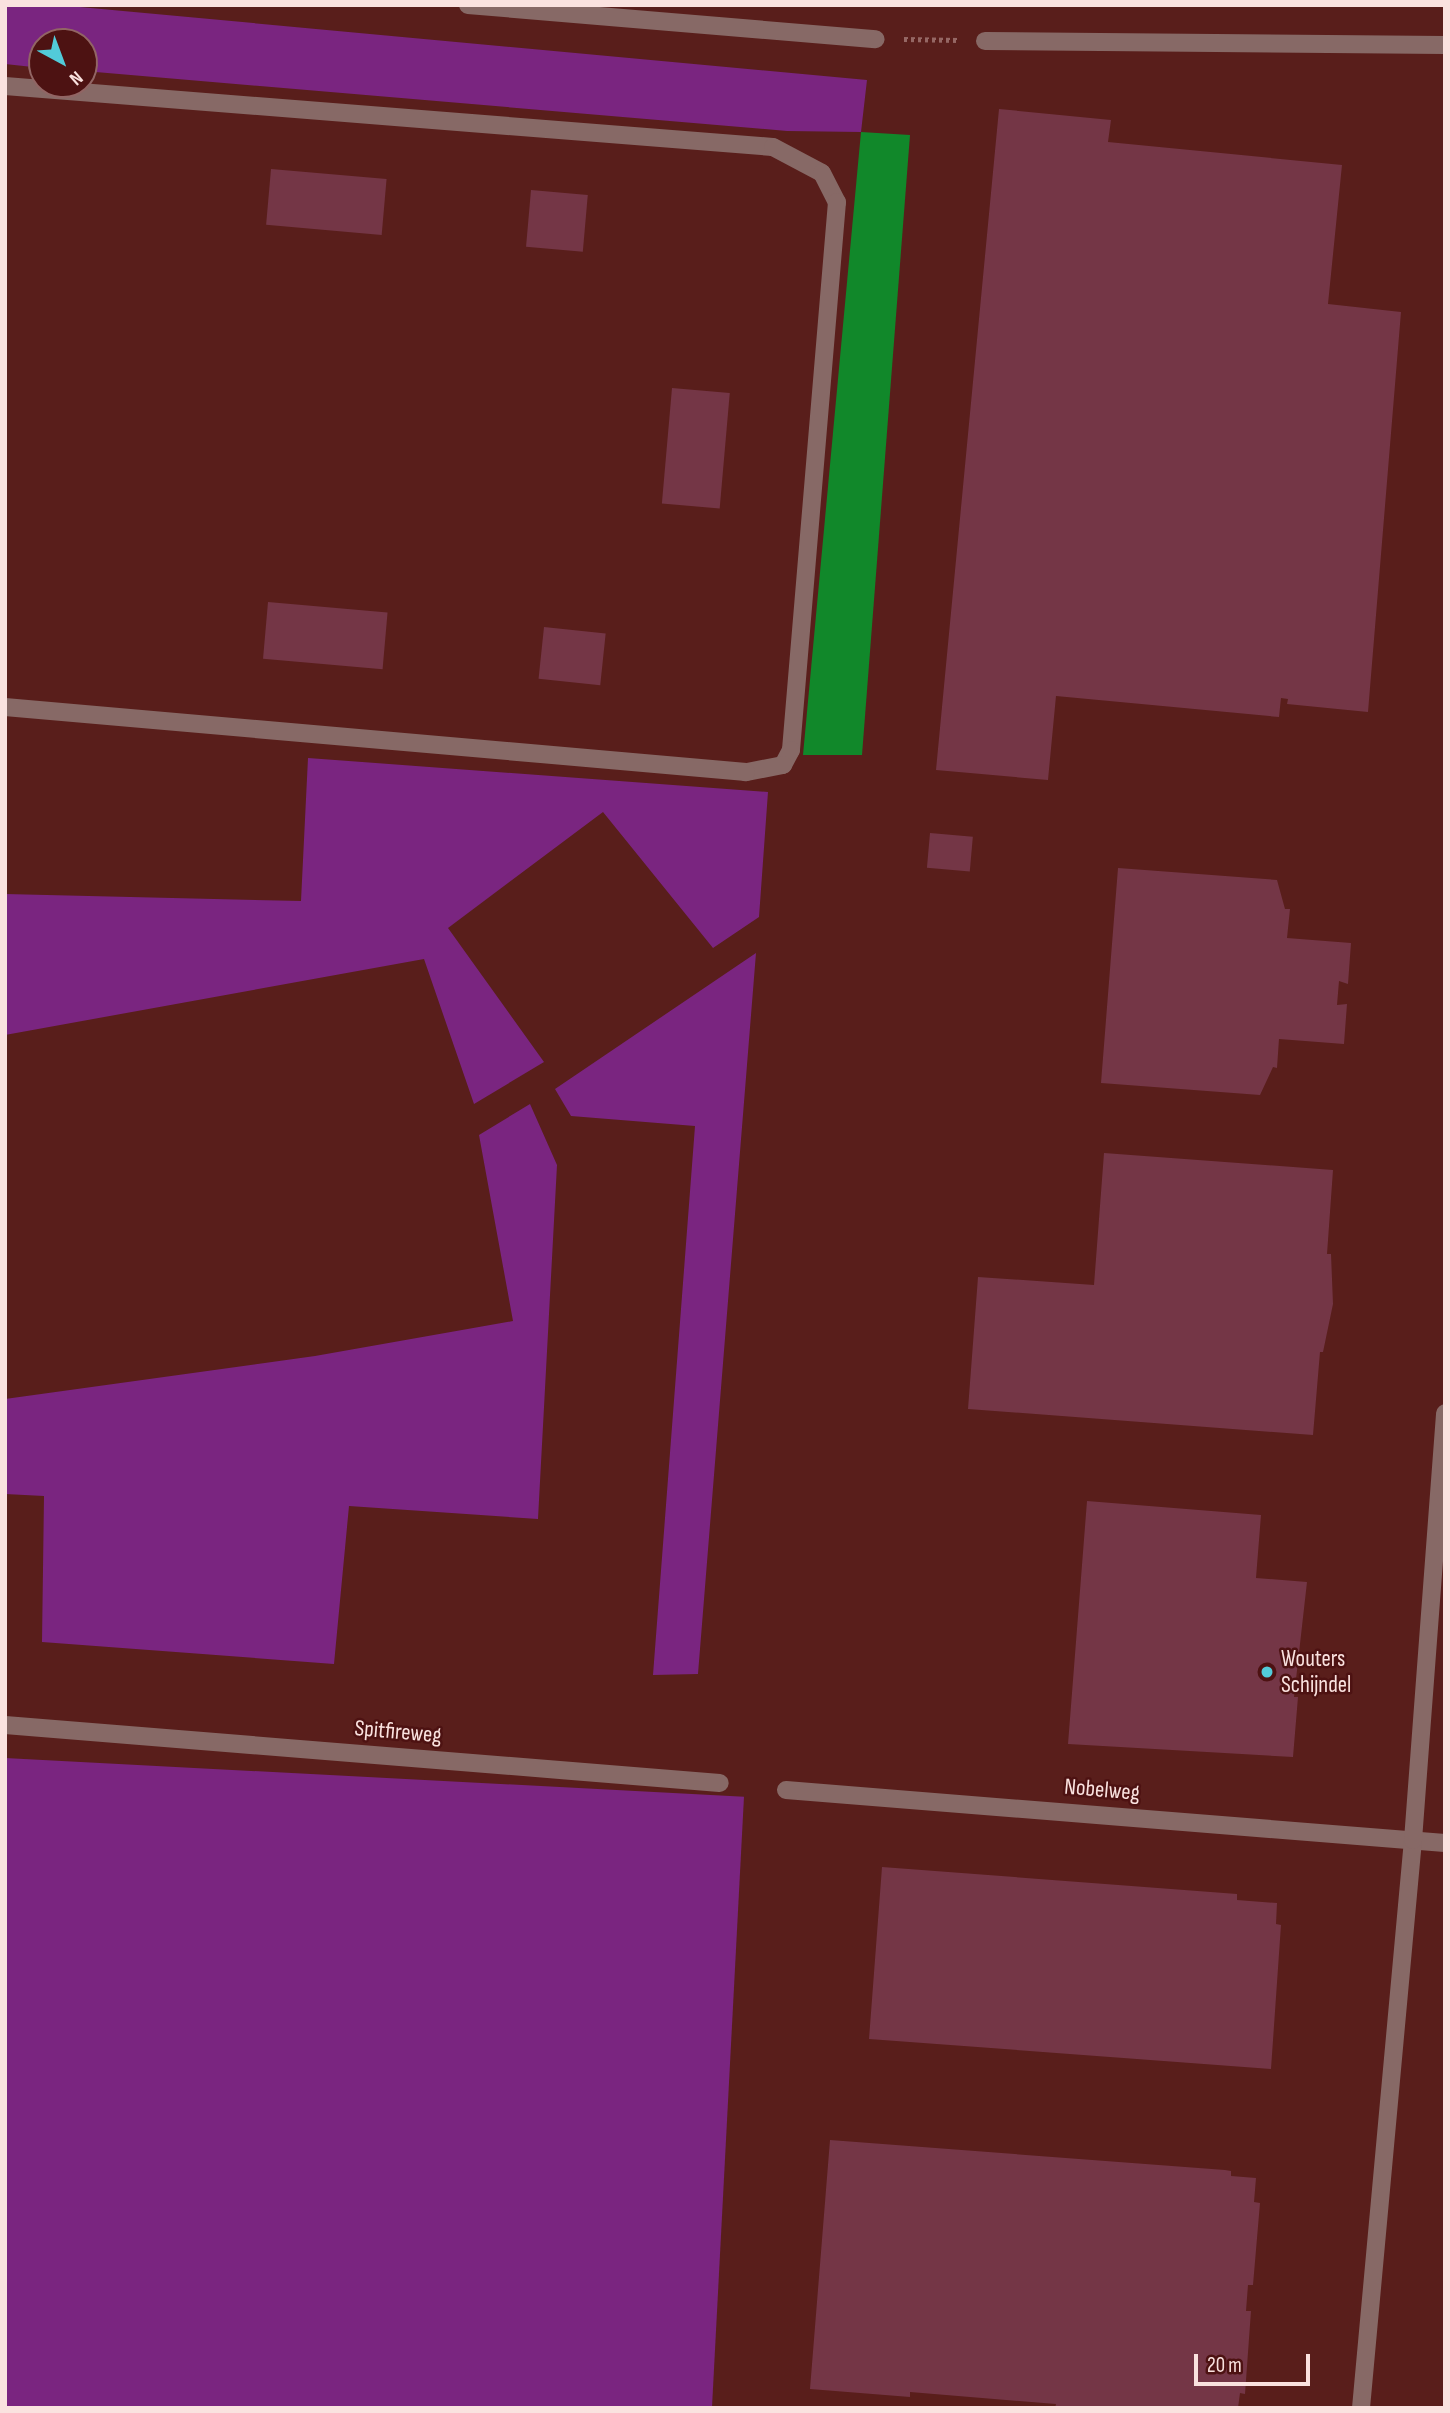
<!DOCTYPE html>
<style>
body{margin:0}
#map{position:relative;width:1450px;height:2413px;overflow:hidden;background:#591e1b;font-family:"Sofia Sans Condensed",sans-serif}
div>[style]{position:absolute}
.green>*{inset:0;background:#7a2580;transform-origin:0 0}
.water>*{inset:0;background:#11882a}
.building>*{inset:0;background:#743646;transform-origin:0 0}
.path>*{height:4.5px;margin-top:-2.25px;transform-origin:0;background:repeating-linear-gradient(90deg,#956764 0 3.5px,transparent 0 7px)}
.minor>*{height:18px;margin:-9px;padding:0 9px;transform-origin:9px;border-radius:9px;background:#876966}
.dots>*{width:19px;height:19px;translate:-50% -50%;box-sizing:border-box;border:4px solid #4d1212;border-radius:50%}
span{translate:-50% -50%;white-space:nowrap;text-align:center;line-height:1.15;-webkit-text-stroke:5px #4d1212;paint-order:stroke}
.poi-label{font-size:23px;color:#fae2df}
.left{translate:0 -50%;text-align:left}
.street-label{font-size:23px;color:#fae2df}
.frame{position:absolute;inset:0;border:7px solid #fae2df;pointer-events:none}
.north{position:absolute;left:28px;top:28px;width:70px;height:70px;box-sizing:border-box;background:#4d1212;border:2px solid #926564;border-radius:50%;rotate:139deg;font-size:19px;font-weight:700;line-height:28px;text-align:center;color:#fae2df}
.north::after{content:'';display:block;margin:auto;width:24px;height:32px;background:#52cbd9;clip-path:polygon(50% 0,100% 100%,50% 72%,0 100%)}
.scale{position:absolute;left:1194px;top:2354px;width:116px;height:32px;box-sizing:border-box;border:4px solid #fae2df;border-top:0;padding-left:9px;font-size:21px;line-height:24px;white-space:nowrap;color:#fae2df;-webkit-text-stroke:5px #4d1212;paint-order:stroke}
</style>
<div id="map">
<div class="green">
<i style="clip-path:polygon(5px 5px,58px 5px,867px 80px,861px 132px,787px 131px,84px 71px,84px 42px,42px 42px,42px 68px,5px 64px)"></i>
<i style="clip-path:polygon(308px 758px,768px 792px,759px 917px,713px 948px,603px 812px,448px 928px,544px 1062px,474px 1104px,424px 959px,5px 1035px,5px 894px,301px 901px)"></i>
<i style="clip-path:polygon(756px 953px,698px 1674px,653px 1675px,695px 1126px,571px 1116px,555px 1089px)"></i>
<i style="clip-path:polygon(530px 1104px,557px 1165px,538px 1519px,349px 1506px,334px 1664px,42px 1642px,44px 1496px,5px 1494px,5px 1399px,315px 1356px,513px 1321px,479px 1135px)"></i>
<i style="left:5px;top:1758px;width:740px;height:650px;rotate:3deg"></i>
</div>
<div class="water">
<i style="clip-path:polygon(861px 132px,910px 135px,862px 755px,803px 755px)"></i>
</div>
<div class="building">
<i style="clip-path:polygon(999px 109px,1111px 120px,1108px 142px,1342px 165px,1328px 304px,1401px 312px,1368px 712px,1287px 704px,1288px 699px,1281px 698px,1279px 717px,1056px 696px,1048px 780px,936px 770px)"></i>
<i style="left:271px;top:169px;width:116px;height:56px;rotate:5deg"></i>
<i style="left:531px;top:190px;width:57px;height:57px;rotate:5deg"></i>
<i style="left:672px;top:388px;width:58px;height:116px;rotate:5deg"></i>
<i style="left:268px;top:602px;width:120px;height:57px;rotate:5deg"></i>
<i style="left:544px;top:627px;width:62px;height:52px;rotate:6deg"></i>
<i style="left:930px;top:833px;width:43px;height:35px;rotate:5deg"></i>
<i style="clip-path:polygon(1118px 868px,1277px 880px,1285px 909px,1290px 909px,1287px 938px,1351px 943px,1348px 984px,1339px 981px,1337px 1005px,1347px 1004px,1344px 1044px,1279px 1039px,1277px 1068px,1273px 1067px,1260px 1095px,1101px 1083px)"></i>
<i style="clip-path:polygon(1104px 1153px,1333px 1170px,1327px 1254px,1331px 1254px,1333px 1304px,1323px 1352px,1320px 1352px,1313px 1435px,968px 1409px,978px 1277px,1094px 1285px)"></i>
<i style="clip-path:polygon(1087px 1501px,1261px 1515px,1256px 1578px,1307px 1582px,1294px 1697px,1298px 1697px,1293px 1757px,1068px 1744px)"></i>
<i style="clip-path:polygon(882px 1867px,1237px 1894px,1237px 1900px,1277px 1903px,1276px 1924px,1281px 1925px,1271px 2069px,869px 2039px)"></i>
<i style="clip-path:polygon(830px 2140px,1225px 2170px,1231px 2171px,1231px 2176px,1256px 2178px,1254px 2202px,1260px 2203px,1253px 2285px,1248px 2285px,1246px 2311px,1251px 2311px,1245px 2394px,1240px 2393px,1238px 2408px,1055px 2408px,1056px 2404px,910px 2392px,910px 2397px,810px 2389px)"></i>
</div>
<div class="path">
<i style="left:904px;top:39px;width:55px;rotate:1deg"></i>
</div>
<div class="minor">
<i style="left:468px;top:5px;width:409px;rotate:4.8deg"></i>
<i style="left:985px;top:41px;width:460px;rotate:0.5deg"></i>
<i style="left:5px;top:86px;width:770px;rotate:4.54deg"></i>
<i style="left:773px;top:147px;width:55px;rotate:28deg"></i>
<i style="left:822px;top:173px;width:33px;rotate:63deg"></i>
<i style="left:837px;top:202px;width:550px;rotate:94.8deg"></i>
<i style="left:791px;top:750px;width:17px;rotate:118deg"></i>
<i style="left:783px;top:765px;width:38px;rotate:169deg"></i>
<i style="left:746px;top:772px;width:744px;rotate:-174.99deg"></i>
<i style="left:5px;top:1725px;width:717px;rotate:4.64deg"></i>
<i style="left:786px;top:1790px;width:661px;rotate:4.6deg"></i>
<i style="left:1361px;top:2408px;width:570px;rotate:-84.77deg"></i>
<i style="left:1413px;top:1840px;width:428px;rotate:-85.7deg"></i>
</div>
<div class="dots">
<i style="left:1267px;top:1672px;background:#52cbd9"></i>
</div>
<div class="poi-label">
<span class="left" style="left:1281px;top:1672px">Wouters<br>Schijndel</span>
</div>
<div class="street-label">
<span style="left:398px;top:1732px;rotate:5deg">Spitfireweg</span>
<span style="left:1102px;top:1790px;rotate:5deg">Nobelweg</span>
</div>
<div class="frame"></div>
<div class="north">N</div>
<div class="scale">20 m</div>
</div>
